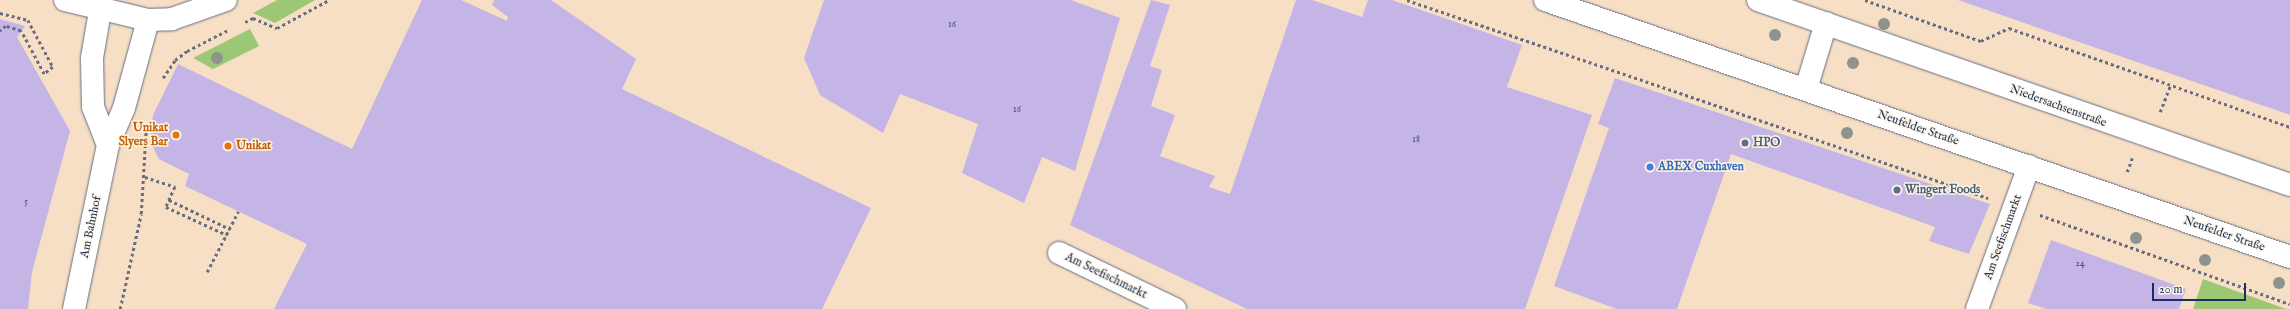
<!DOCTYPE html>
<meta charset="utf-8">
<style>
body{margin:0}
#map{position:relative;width:2290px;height:309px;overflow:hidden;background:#f6dfc4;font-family:"IM FELL English",serif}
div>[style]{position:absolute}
.green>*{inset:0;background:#9cc875}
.building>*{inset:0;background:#c5b4e6}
.path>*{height:2.5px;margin-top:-1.25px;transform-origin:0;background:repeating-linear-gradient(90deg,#686d82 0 3px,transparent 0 6px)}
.roads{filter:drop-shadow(0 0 1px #686d82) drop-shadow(0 0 1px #686d82)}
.street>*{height:22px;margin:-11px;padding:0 11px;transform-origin:11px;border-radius:11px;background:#fff}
.secondary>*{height:22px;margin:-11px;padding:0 11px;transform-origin:11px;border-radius:11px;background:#fff}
.trees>*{width:12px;height:12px;margin:-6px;border-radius:50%;background:#8f938f}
.dots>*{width:11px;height:11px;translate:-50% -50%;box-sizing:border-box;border:2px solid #fcf5e5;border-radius:50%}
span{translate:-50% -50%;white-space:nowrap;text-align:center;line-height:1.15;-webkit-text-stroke:3px #fcf5e5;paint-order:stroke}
.number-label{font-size:10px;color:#465080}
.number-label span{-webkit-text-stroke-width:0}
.street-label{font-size:12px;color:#1b2f5e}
.food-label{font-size:12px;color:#c56008;font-weight:700}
.right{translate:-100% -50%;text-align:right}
.left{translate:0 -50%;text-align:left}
.service-label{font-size:12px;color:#4e5e75;font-weight:700}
.shop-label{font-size:12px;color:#366cbe;font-weight:700}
.scale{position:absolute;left:2152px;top:283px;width:94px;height:18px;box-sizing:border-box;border:2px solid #1b2f5e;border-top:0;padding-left:5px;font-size:12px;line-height:14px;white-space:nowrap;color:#1b2f5e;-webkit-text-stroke:3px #fcf5e5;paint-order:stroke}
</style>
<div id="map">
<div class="green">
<i style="clip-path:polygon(277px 0,315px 0,275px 23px,253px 13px)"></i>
<i style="clip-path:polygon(250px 29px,259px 46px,213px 69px,193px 58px)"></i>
<i style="clip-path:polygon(2203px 279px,2286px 309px,2193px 309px)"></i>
</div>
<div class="building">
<i style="clip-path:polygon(422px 0,461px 0,507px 21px,508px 17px,492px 5px,494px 0,551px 0,636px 59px,622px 89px,871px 208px,822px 309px,274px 309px,307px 244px,185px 186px,189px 174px,159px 159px,152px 145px,150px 128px,154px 113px,178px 64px,352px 149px)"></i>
<i style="clip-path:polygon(824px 0,1071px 0,1120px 18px,1075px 171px,1042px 157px,1024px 203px,962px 173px,978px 124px,900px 94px,883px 133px,820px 95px,804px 58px)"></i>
<i style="clip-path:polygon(1151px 0,1170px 5px,1150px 66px,1162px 70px,1151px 106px,1175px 115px,1160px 156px,1215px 176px,1209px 187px,1230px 194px,1296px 0,1312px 0,1362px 17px,1368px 0,1392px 0,1522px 45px,1507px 87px,1592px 115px,1525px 309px,1247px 309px,1070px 225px)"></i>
<i style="clip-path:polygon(1958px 0,2290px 0,2290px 115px)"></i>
<i style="clip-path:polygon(0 19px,25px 26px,17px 37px,70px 131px,32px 272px,28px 309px,0 309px)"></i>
<i style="clip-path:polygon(1615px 78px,1990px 204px,1969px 254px,1929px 241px,1935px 227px,1731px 154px,1677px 309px,1617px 309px,1554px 286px,1609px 128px,1598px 124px)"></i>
<i style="clip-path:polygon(2051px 240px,2186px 289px,2179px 309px,2046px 309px,2028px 303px)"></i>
</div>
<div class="path">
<i style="left:1407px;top:0;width:614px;rotate:18.82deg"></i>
<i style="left:1865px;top:0;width:123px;rotate:19.5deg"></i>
<i style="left:1981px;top:41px;width:31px;rotate:-25deg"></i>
<i style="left:2009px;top:28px;width:298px;rotate:19.4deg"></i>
<i style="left:0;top:13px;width:29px;rotate:14deg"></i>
<i style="left:28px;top:20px;width:53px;rotate:62deg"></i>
<i style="left:53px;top:67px;width:11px;rotate:142deg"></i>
<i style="left:44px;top:74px;width:49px;rotate:-118.1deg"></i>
<i style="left:21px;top:31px;width:16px;rotate:-162deg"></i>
<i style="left:6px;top:26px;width:8px;rotate:140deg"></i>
<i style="left:245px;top:22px;width:9px;rotate:-27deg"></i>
<i style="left:253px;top:18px;width:26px;rotate:23deg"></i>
<i style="left:277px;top:28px;width:59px;rotate:-28.3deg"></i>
<i style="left:163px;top:78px;width:22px;rotate:-56deg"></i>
<i style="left:175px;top:60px;width:15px;rotate:-37deg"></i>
<i style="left:187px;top:51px;width:46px;rotate:-27.1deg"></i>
<i style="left:2160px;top:112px;width:28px;rotate:-69deg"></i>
<i style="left:2127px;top:172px;width:15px;rotate:-70deg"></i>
<i style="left:145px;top:177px;width:32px;rotate:18deg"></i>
<i style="left:175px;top:187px;width:22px;rotate:114deg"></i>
<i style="left:166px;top:207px;width:67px;rotate:24.7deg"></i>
<i style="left:169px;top:200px;width:68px;rotate:25.4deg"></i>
<i style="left:2040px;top:215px;width:265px;rotate:19.6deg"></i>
<i style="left:207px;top:272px;width:68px;rotate:-62.7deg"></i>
<i style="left:120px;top:309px;width:97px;rotate:-77.5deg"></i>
<i style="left:141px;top:214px;width:84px;rotate:-86.6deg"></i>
</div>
<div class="roads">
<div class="street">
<i style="left:1758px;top:0;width:563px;rotate:19.17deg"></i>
<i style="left:100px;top:11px;width:48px;rotate:99.7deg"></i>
<i style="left:92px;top:58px;width:49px;rotate:88.8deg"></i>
<i style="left:93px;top:107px;width:41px;rotate:68.5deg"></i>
<i style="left:1806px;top:89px;width:69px;rotate:-73.1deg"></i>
<i style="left:1059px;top:253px;width:129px;rotate:25.8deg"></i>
<i style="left:74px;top:309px;width:167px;rotate:-78.3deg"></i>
<i style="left:108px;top:145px;width:40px;rotate:-66.6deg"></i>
<i style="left:124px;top:108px;width:91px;rotate:-74.7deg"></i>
<i style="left:1977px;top:309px;width:152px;rotate:-70deg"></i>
</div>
<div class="secondary">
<i style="left:65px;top:0;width:85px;rotate:13.5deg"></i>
<i style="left:148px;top:20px;width:24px;rotate:-2deg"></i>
<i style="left:172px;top:19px;width:57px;rotate:-19.4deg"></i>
<i style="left:1545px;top:0;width:788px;rotate:19.03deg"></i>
</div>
</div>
<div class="trees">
<i style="left:1884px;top:24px"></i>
<i style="left:1775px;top:35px"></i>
<i style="left:217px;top:58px"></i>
<i style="left:1853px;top:63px"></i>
<i style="left:1847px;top:133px"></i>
<i style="left:2136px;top:238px"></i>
<i style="left:2205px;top:260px"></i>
<i style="left:2279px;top:283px"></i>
</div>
<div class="dots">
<i style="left:176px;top:135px;background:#e8710a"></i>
<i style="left:1745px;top:143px;background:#5c6f8a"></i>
<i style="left:228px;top:146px;background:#e8710a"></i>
<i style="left:1650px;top:167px;background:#3f7fe0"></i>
<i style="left:1897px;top:190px;background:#5c6f8a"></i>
</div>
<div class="number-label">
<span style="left:952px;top:25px">16</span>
<span style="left:1017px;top:110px">16</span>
<span style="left:1416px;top:140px">18</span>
<span style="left:26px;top:202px">5</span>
<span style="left:2080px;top:264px">24</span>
</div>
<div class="street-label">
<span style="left:2058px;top:106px;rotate:20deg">Niedersachsenstraße</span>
<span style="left:1918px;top:128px;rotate:19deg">Neufelder Straße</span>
<span style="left:91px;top:227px;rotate:-78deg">Am Bahnhof</span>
<span style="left:2224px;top:234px;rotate:19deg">Neufelder Straße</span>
<span style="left:2003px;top:237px;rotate:-70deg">Am Seefischmarkt</span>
<span style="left:1106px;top:276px;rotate:26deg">Am Seefischmarkt</span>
</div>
<div class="food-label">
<span class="right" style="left:168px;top:135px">Unikat<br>Slyers Bar</span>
<span class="left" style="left:236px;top:146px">Unikat</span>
</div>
<div class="service-label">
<span class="left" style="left:1753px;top:143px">HPO</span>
<span class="left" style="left:1905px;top:190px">Wingert Foods</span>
</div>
<div class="shop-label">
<span class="left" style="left:1658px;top:167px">ABEX Cuxhaven</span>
</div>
<div class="scale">20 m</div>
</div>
